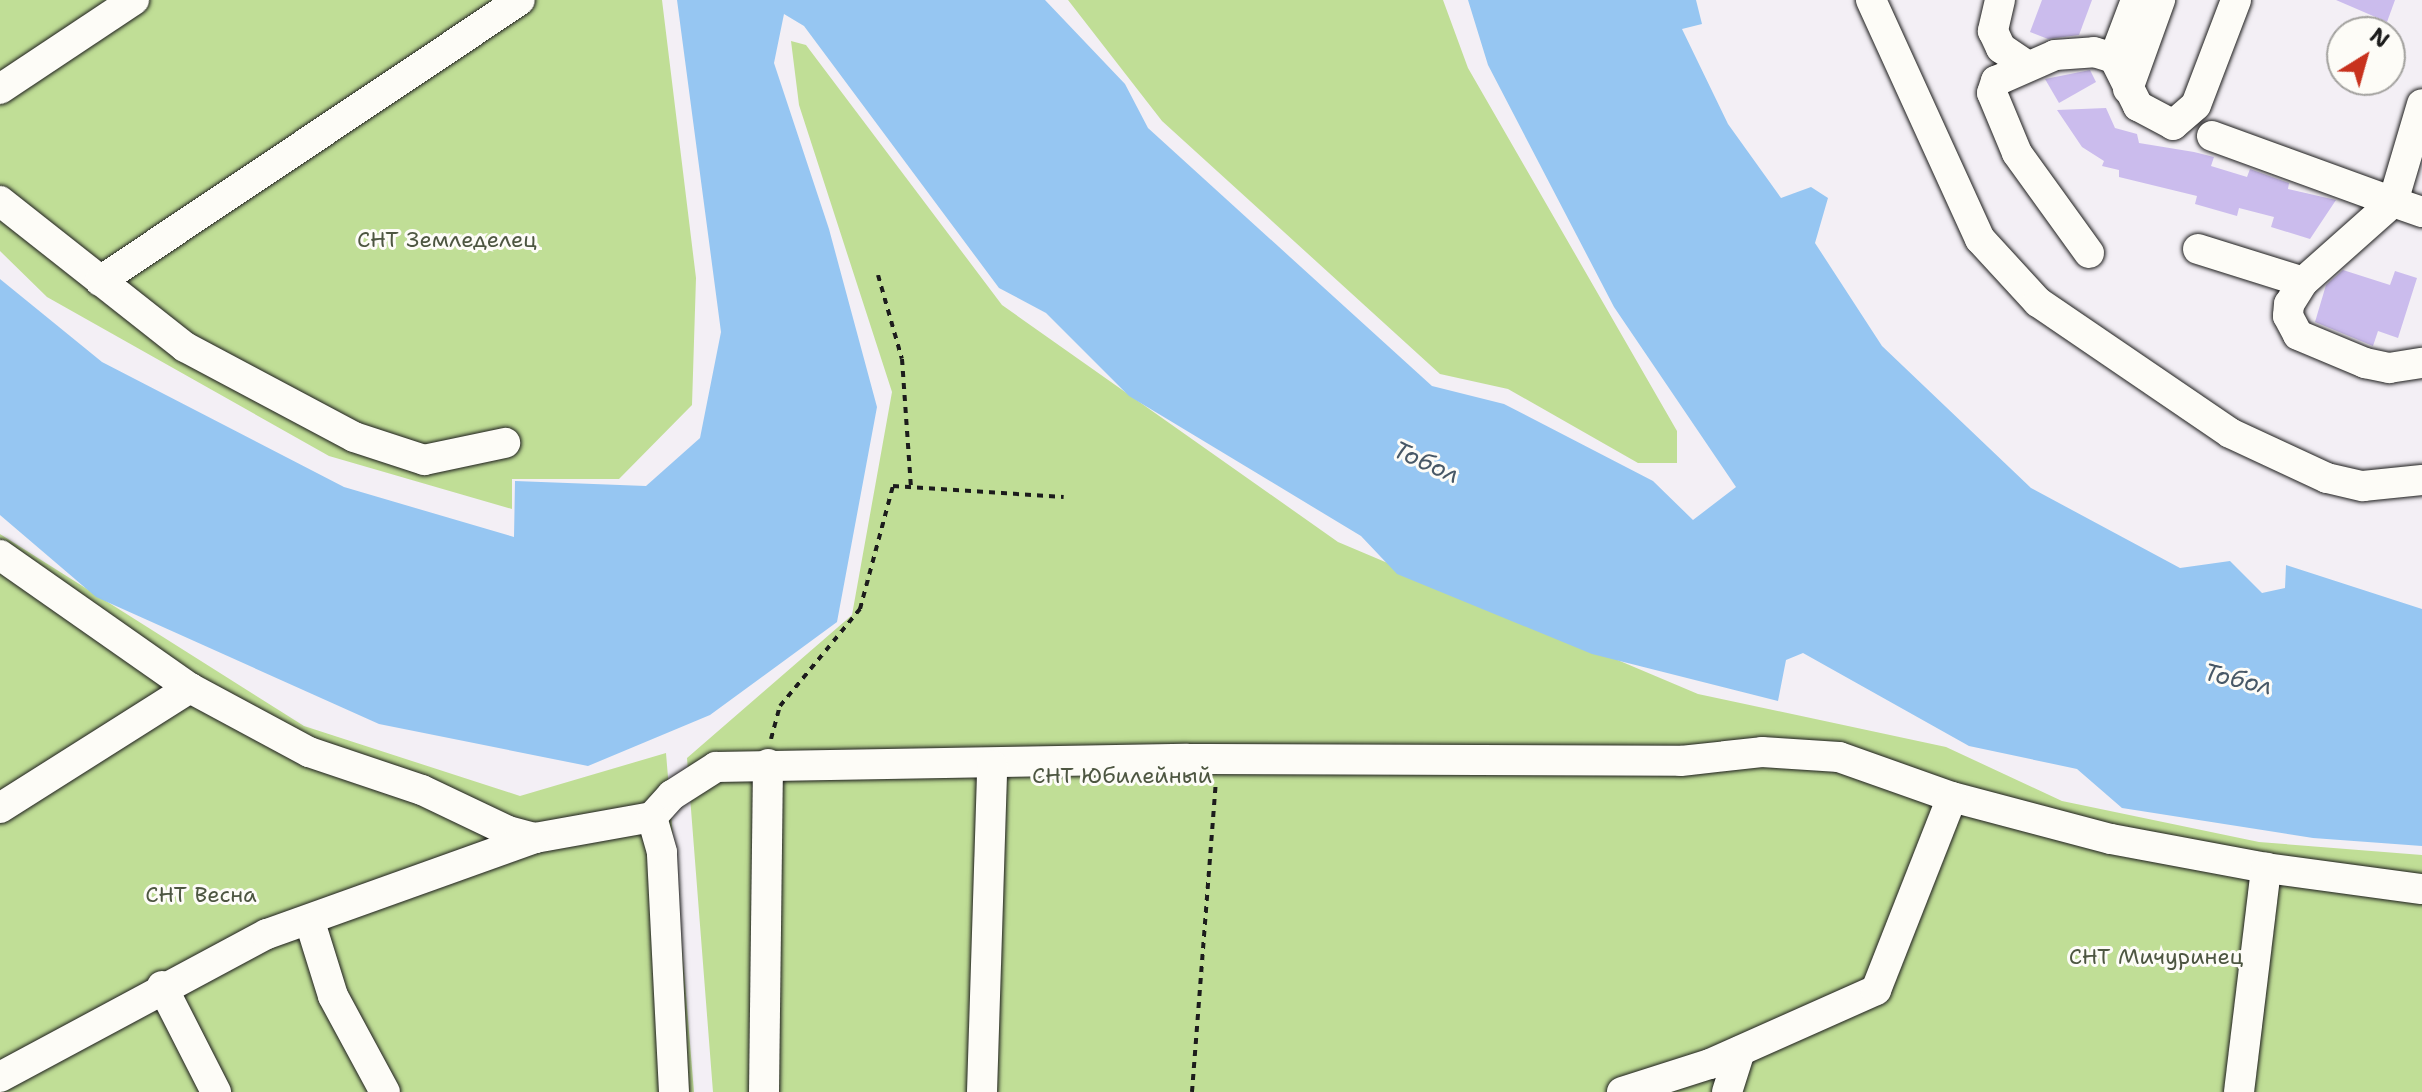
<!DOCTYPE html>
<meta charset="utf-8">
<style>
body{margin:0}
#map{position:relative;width:2422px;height:1092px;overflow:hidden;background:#f3eff5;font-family:"Shantell Sans",sans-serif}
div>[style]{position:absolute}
.green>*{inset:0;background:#c0de96}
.water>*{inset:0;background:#96c6f2}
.building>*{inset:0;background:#cbbced}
.path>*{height:4px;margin-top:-2px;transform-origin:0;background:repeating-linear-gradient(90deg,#1c1c1c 0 6px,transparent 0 12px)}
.roads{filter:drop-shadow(0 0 2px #1c1c1c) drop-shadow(0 0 2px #1c1c1c)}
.minor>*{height:30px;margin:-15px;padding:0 15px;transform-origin:15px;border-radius:15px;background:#fdfcf7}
span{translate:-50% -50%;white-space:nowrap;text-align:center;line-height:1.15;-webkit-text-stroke:6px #fdfcf7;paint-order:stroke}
.park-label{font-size:22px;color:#4d5641}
.water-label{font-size:24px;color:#475867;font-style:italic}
.north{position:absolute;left:2326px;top:16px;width:80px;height:80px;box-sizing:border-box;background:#fdfcf7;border:2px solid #a3a29f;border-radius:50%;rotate:37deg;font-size:22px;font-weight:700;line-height:32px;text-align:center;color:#1c1c1c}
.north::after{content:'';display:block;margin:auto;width:28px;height:36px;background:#c8321e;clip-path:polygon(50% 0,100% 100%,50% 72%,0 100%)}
</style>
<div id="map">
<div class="green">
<i style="clip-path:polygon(0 0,662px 0,696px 278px,692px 405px,619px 479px,512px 479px,512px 509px,329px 456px,47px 297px,0 251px)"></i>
<i style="clip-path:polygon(1068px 0,1443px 0,1468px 68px,1677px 431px,1677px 463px,1638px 463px,1508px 389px,1440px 374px,1162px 121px)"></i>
<i style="clip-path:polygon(791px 41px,806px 45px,1002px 305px,1338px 542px,1698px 694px,1946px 747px,2062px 801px,2259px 842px,2422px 855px,2422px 1092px,713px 1092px,687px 758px,852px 615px,892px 392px,799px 105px)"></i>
<i style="clip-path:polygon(0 534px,304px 726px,520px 796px,666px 753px,694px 1092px,0 1092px)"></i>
</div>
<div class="water">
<i style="clip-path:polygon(677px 0,1045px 0,1125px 84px,1148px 128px,1432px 386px,1504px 404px,1653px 481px,1693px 520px,1736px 487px,1614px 307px,1488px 65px,1468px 0,1696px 0,1702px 24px,1682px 29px,1728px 124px,1781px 198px,1811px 187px,1828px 198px,1815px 243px,1882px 346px,2031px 488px,2180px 568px,2230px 561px,2262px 593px,2285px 588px,2286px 565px,2422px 609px,2422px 846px,2313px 838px,2122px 808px,2077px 769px,1969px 746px,1803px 653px,1786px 660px,1778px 701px,1592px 654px,1397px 574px,1361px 536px,1129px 396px,1046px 313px,999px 288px,804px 26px,784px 14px,774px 63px,829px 229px,877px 407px,837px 622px,710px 715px,588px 766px,379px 724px,96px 597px,0 515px,0 279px,102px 362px,344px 487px,514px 537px,515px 481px,646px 486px,700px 438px,721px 332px)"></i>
</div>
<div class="building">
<i style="clip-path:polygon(2042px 0,2092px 0,2079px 35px,2048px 39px,2030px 32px)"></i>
<i style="clip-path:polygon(2336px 0,2395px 0,2387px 22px)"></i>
<i style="clip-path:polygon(2090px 70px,2096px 82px,2059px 103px,2045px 79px)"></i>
<i style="clip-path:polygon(2106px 108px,2115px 128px,2137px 134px,2139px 143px,2194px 152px,2214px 157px,2211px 166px,2247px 177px,2250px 169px,2289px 183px,2288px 189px,2336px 200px,2310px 239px,2271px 227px,2274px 217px,2239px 208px,2237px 216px,2195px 204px,2197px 196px,2119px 177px,2119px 170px,2102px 166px,2104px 161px,2082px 147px,2057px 110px)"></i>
<i style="clip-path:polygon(2343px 270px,2390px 285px,2395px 271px,2417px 278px,2398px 338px,2378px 331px,2373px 346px,2315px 322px,2326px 285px)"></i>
</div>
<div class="path">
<i style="left:878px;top:275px;width:87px;rotate:74.1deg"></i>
<i style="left:902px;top:359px;width:129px;rotate:86deg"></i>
<i style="left:771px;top:739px;width:34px;rotate:-75deg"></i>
<i style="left:780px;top:706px;width:126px;rotate:-50.5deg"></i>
<i style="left:860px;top:609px;width:127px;rotate:-75deg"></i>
<i style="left:893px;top:486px;width:171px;rotate:3.7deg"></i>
<i style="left:1192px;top:1092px;width:311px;rotate:-85.6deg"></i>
</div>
<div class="roads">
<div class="minor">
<i style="left:1871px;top:0;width:263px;rotate:65.5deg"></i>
<i style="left:1980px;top:239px;width:86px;rotate:47.4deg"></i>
<i style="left:2038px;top:302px;width:232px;rotate:34.3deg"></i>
<i style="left:2230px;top:433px;width:107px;rotate:24.9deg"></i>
<i style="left:2327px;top:478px;width:37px;rotate:13deg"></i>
<i style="left:2363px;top:486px;width:59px;rotate:-5.8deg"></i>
<i style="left:2000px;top:0;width:32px;rotate:103deg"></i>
<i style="left:1993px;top:31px;width:19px;rotate:65deg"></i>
<i style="left:2001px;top:48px;width:29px;rotate:34deg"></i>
<i style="left:2114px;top:58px;width:62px;rotate:-69.2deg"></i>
<i style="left:0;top:89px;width:161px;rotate:-33.6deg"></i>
<i style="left:2128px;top:89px;width:95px;rotate:-70.2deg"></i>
<i style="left:2212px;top:136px;width:193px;rotate:20deg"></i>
<i style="left:2393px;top:202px;width:102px;rotate:-73.5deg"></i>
<i style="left:0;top:201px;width:236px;rotate:38.3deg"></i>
<i style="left:185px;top:347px;width:191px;rotate:28deg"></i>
<i style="left:354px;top:437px;width:74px;rotate:18.2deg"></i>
<i style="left:424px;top:460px;width:83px;rotate:-11.9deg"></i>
<i style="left:2422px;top:212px;width:31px;rotate:-161deg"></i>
<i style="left:2393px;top:202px;width:120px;rotate:138.4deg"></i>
<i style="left:2303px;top:282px;width:26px;rotate:122deg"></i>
<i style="left:2289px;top:304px;width:12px;rotate:95deg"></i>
<i style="left:2288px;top:316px;width:21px;rotate:62deg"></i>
<i style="left:2298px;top:335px;width:73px;rotate:22.7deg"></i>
<i style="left:2365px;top:363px;width:25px;rotate:12deg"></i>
<i style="left:2389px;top:368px;width:33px;rotate:-9deg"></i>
<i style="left:2198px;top:249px;width:110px;rotate:17.4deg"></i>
<i style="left:2089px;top:253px;width:123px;rotate:-125.8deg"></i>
<i style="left:2017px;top:153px;width:65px;rotate:-112.6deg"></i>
<i style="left:1992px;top:93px;width:13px;rotate:-72deg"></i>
<i style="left:1996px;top:81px;width:64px;rotate:-23.8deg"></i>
<i style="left:2055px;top:55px;width:39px;rotate:-4deg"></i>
<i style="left:2094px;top:52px;width:21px;rotate:17deg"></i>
<i style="left:2114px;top:58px;width:54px;rotate:63.4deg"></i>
<i style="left:2138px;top:106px;width:40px;rotate:28deg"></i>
<i style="left:2173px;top:125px;width:30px;rotate:-41deg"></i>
<i style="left:2196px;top:105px;width:112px;rotate:-69.1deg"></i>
<i style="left:100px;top:281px;width:505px;rotate:-33.78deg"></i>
<i style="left:0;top:555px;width:232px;rotate:35deg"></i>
<i style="left:190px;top:688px;width:135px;rotate:28.3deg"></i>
<i style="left:309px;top:752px;width:119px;rotate:18.6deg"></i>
<i style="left:422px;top:790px;width:95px;rotate:25.5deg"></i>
<i style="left:508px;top:831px;width:28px;rotate:15deg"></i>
<i style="left:535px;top:838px;width:119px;rotate:-10.2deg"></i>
<i style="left:0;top:808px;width:225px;rotate:-32.3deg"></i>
<i style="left:310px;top:922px;width:77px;rotate:72.7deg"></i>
<i style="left:333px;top:996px;width:109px;rotate:61.6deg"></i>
<i style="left:162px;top:986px;width:119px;rotate:63deg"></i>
<i style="left:0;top:1077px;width:303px;rotate:-28.2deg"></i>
<i style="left:267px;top:934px;width:285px;rotate:-19.7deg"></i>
<i style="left:674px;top:1092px;width:240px;rotate:-92.9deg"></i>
<i style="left:662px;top:852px;width:36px;rotate:-106deg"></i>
<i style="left:652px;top:817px;width:30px;rotate:-48deg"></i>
<i style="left:672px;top:795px;width:52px;rotate:-32.5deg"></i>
<i style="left:716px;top:767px;width:471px;rotate:-1deg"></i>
<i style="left:1187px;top:759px;width:494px;rotate:0.2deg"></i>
<i style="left:1681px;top:761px;width:81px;rotate:-6.3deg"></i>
<i style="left:1762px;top:752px;width:77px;rotate:3.7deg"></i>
<i style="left:1839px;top:757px;width:120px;rotate:19.5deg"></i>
<i style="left:1952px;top:797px;width:164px;rotate:14.8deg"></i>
<i style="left:2111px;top:839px;width:158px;rotate:10.6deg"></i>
<i style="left:2266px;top:868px;width:157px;rotate:7.7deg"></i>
<i style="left:764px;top:1092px;width:328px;rotate:-89.3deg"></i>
<i style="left:982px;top:1092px;width:327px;rotate:-88.2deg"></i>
<i style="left:1622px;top:1092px;width:92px;rotate:-17.7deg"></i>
<i style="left:1710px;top:1064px;width:182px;rotate:-24deg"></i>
<i style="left:1876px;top:990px;width:207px;rotate:-68.5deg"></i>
<i style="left:1727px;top:1092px;width:43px;rotate:-72.4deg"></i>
<i style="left:2239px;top:1092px;width:226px;rotate:-83.1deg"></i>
</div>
</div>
<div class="park-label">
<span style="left:447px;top:240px">СНТ Земледелец</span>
<span style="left:1122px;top:776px">СНТ Юбилейный</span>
<span style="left:201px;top:895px">СНТ Весна</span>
<span style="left:2156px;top:957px">СНТ Мичуринец</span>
</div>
<div class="water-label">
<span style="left:1426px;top:463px;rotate:24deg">Тобол</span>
<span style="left:2238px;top:680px;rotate:13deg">Тобол</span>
</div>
<div class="north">N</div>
</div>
